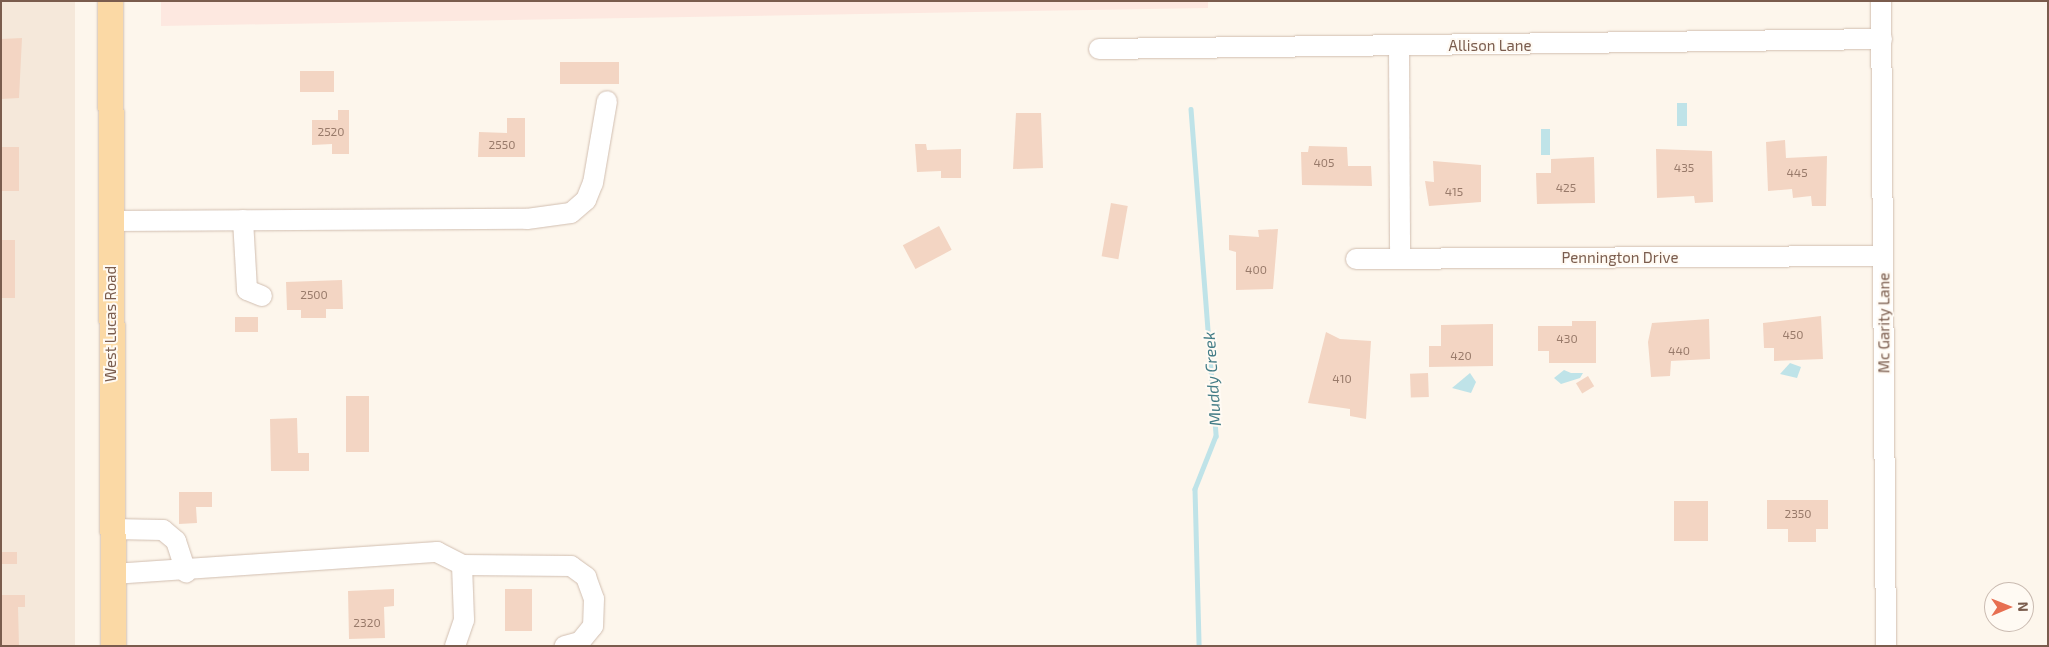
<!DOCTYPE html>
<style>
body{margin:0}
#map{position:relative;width:2049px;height:647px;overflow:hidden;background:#fdf6ec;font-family:"Exo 2",sans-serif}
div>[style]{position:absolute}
.residential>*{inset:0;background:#f5e8da;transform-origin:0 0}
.commercial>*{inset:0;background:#fde8e0}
.water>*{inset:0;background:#bfe3e8;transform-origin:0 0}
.stream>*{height:4.5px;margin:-2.25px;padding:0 2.25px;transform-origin:2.25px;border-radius:2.25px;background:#bfe3e8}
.building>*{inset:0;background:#f3d5c3;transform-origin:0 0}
.roads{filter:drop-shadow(0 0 1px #d1beb0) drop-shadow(0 0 1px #d1beb0)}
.minor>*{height:20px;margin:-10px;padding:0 10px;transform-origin:10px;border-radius:10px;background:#fff}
.major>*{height:25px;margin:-12.5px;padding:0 12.5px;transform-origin:12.5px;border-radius:12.5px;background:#fbd9a5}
span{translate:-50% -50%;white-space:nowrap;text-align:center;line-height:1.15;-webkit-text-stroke:4px #fffaf3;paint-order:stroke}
.number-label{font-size:12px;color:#987a6a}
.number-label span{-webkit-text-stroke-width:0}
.street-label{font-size:15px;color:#7a5c4d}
.water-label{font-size:16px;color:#437c86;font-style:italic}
.frame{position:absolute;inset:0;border:2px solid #7a5c4d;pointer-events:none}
.north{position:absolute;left:1984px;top:582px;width:50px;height:50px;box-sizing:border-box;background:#fffaf3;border:1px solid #cabbb1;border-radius:50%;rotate:89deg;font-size:14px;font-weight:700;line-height:20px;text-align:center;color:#7a5c4d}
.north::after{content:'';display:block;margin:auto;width:18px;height:22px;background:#e76f51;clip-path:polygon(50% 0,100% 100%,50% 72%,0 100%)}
</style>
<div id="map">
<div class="residential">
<i style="left:1px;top:1px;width:74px;height:645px"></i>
</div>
<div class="commercial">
<i style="clip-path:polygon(161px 1px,1208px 1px,1208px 8px,161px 26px)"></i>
</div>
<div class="water">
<i style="left:1677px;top:103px;width:10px;height:23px"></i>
<i style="left:1541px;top:129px;width:9px;height:26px"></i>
<i style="clip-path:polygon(1790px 363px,1801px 367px,1797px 378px,1780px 374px)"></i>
<i style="clip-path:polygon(1564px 370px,1571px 373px,1583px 373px,1580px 378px,1561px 384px,1554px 378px)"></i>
<i style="clip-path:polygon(1470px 373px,1476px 382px,1471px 393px,1452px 388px)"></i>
</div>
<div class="stream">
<i style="left:1191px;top:109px;width:328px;rotate:85.6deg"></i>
<i style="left:1216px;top:436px;width:57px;rotate:111.6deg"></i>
<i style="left:1195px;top:489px;width:157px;rotate:88.5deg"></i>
</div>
<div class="building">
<i style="clip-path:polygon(22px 38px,19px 98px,1px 99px,1px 39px)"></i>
<i style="left:619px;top:62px;width:22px;height:59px;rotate:90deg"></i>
<i style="left:300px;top:71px;width:34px;height:21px"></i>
<i style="clip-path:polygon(338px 110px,349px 110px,349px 154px,332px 154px,332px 144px,312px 145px,312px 120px,338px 120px)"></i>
<i style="clip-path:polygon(1016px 113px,1041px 113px,1043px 168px,1013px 169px)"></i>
<i style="clip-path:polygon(507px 118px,525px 118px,525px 157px,478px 157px,479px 132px,507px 133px)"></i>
<i style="clip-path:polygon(1785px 140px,1786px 158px,1827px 156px,1826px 206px,1812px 206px,1811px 196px,1793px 198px,1792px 189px,1768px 191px,1766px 142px)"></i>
<i style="clip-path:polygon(915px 144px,926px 144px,927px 150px,961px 149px,961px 178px,941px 178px,941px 171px,917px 172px)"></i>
<i style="clip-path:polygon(1309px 146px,1347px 147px,1348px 166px,1371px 166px,1372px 186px,1302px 185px,1301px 152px,1308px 152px)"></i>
<i style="left:1px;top:147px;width:18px;height:44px"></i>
<i style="clip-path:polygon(1656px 149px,1712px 151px,1713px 202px,1695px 203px,1694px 196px,1657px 198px)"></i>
<i style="clip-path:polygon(1594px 157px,1595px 203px,1537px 204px,1536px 173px,1551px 173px,1551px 159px)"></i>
<i style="clip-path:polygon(1433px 161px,1481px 165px,1481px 202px,1429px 206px,1425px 181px,1434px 182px)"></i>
<i style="left:1111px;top:203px;width:17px;height:54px;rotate:10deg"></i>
<i style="left:939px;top:226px;width:27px;height:41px;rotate:62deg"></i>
<i style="clip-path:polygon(1278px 229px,1273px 289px,1236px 290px,1236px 252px,1229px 250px,1229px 235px,1259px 237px,1258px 230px)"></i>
<i style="left:1px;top:240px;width:14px;height:58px"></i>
<i style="clip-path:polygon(342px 280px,343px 309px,326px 309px,326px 318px,301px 318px,301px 310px,287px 310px,286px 282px)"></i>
<i style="clip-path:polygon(1821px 316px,1823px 359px,1774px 361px,1774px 348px,1764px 348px,1763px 323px)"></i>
<i style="left:235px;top:317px;width:23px;height:15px"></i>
<i style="clip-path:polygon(1709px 319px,1710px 359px,1671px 361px,1670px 376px,1651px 377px,1648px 342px,1652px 323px)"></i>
<i style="clip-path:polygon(1572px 321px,1596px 321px,1596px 363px,1549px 363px,1549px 351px,1538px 351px,1538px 326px,1572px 326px)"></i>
<i style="clip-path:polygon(1493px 324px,1493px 366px,1429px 367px,1429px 346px,1441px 346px,1441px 325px)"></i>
<i style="clip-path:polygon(1326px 332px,1340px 339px,1371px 341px,1366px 419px,1350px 416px,1350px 409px,1308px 403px)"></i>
<i style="left:1428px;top:373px;width:24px;height:18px;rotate:88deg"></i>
<i style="left:1588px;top:376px;width:12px;height:14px;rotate:59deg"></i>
<i style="left:346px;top:396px;width:23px;height:56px"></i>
<i style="clip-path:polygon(297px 418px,298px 453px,309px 453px,309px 471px,271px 471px,270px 419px)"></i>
<i style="clip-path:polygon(179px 492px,212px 492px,212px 507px,196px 507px,197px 523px,179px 524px)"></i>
<i style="clip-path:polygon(1767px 500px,1828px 500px,1828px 529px,1816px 529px,1816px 542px,1788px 542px,1788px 529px,1767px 529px)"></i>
<i style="left:1708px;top:501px;width:40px;height:34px;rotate:90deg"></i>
<i style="left:1px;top:552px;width:16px;height:12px"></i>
<i style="clip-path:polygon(394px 589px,394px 606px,384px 607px,385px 638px,349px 639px,348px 591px)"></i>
<i style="left:505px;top:589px;width:27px;height:42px"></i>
<i style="clip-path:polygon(1px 595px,25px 595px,25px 607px,18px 607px,19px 646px,1px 646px)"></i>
</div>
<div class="roads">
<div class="minor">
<i style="left:1881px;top:1px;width:645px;rotate:89.56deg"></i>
<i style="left:1399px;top:47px;width:212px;rotate:89.7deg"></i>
<i style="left:1099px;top:49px;width:783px;rotate:-0.73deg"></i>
<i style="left:243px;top:220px;width:70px;rotate:86.7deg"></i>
<i style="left:247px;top:290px;width:16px;rotate:22deg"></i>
<i style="left:111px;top:221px;width:416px;rotate:-0.3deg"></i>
<i style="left:527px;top:219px;width:44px;rotate:-7.8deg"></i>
<i style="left:571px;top:213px;width:20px;rotate:-41deg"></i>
<i style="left:586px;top:200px;width:18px;rotate:-68deg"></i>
<i style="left:593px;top:183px;width:83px;rotate:-80.3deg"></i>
<i style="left:1356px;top:259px;width:527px;rotate:-0.33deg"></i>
<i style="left:112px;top:529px;width:51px;rotate:1.1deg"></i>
<i style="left:163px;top:530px;width:17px;rotate:40deg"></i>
<i style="left:176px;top:541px;width:33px;rotate:72deg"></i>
<i style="left:462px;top:565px;width:109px;rotate:0.5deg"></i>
<i style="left:571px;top:566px;width:19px;rotate:36deg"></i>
<i style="left:586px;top:577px;width:23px;rotate:70deg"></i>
<i style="left:594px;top:599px;width:27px;rotate:92deg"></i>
<i style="left:593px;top:626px;width:21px;rotate:129deg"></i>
<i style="left:580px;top:642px;width:16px;rotate:165deg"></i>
<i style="left:113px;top:574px;width:325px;rotate:-3.9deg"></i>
<i style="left:437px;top:552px;width:28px;rotate:27deg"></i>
<i style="left:462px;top:565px;width:55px;rotate:87.9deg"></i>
<i style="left:464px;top:620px;width:28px;rotate:109deg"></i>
</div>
<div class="major">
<i style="left:110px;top:1px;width:645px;rotate:89.73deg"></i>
</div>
</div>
<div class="number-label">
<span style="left:331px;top:132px">2520</span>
<span style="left:502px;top:145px">2550</span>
<span style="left:1324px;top:163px">405</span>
<span style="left:1684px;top:168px">435</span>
<span style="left:1797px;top:173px">445</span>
<span style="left:1566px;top:188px">425</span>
<span style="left:1454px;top:192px">415</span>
<span style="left:1256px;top:270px">400</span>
<span style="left:314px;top:295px">2500</span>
<span style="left:1793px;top:335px">450</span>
<span style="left:1567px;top:339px">430</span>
<span style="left:1679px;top:351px">440</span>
<span style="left:1461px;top:356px">420</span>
<span style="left:1342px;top:379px">410</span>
<span style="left:1798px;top:514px">2350</span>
<span style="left:367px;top:623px">2320</span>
</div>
<div class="street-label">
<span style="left:1490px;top:46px">Allison Lane</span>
<span style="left:1620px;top:258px">Pennington Drive</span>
<span style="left:1884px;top:323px;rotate:-90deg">Mc Garity Lane</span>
<span style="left:111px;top:324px;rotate:-90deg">West Lucas Road</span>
</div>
<div class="water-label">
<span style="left:1212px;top:379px;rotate:-94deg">Muddy Creek</span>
</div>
<div class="frame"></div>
<div class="north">N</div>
</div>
